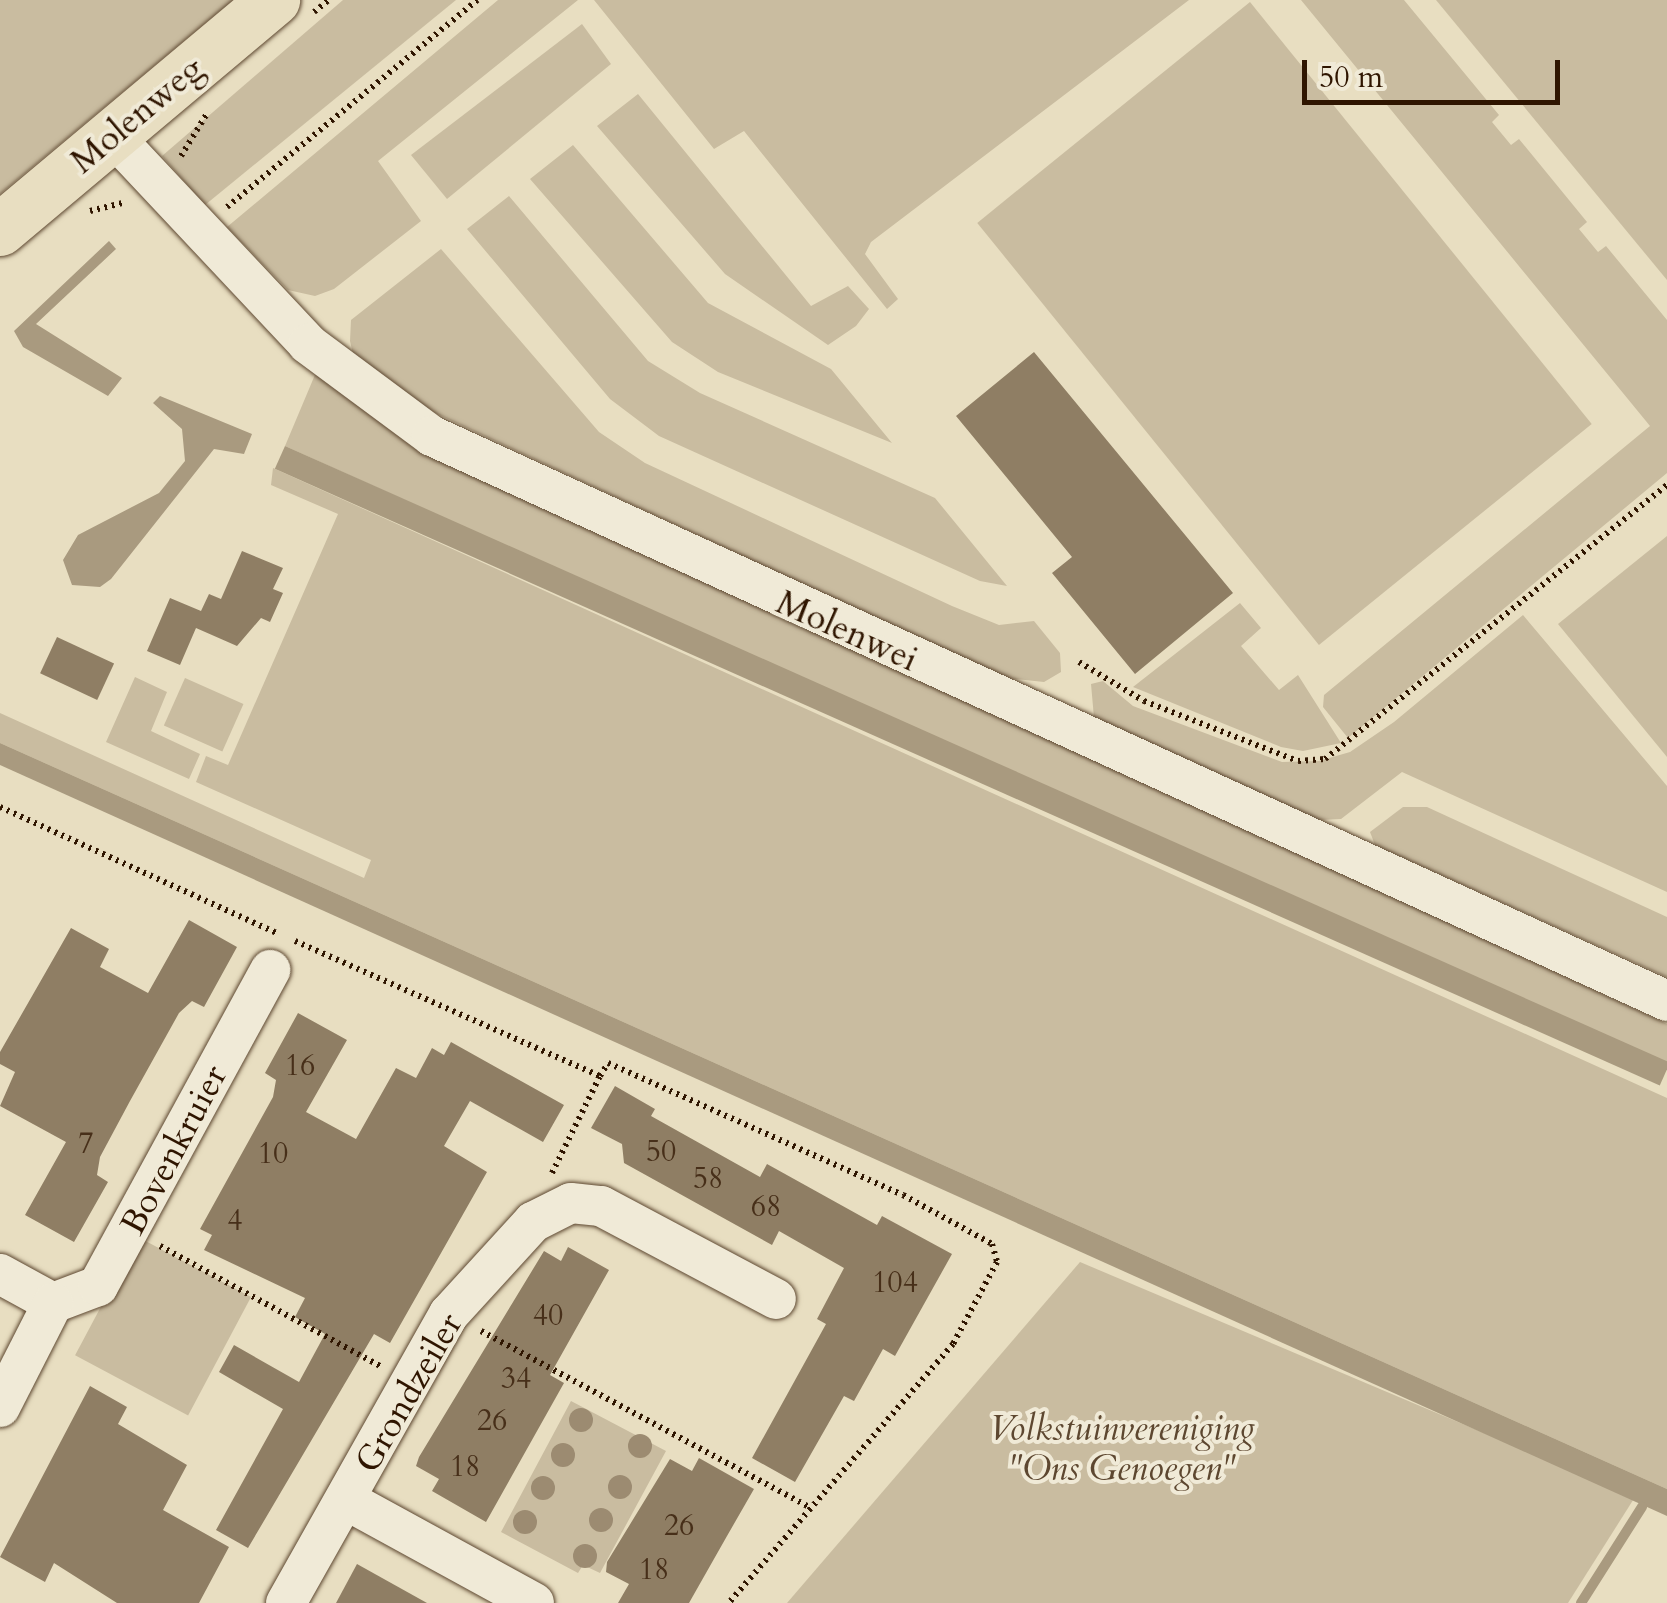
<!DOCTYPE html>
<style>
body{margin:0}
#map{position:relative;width:1667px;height:1603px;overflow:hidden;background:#e8dec1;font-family:Cardo,serif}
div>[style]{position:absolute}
.green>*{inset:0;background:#c9bca0;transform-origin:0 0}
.water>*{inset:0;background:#a99a7f;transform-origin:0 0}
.stream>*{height:10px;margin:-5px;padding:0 5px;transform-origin:5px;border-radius:5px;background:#a99a7f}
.building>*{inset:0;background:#8f7e64;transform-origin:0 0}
.path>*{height:6px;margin-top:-3px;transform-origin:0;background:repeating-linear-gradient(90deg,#2f1500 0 2.5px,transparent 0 7.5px)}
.roads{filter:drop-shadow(0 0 2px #5d4730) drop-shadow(0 0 2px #5d4730)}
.minor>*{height:40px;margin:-20px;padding:0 20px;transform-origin:20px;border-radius:20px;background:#f0ead7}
.major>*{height:52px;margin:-26px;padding:0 26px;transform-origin:26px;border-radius:26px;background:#e8dec1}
.trees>*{width:24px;height:24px;margin:-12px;border-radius:50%;background:#9c8b71}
span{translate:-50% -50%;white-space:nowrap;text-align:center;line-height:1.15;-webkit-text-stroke:8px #f0ead7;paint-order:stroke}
.number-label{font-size:30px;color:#472f19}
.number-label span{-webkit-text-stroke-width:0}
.street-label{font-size:35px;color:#2f1500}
.park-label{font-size:35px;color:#5d4730;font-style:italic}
.scale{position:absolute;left:1302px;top:60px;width:258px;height:45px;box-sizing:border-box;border:5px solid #2f1500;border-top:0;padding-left:12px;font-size:30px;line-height:35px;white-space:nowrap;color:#2f1500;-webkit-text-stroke:8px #f0ead7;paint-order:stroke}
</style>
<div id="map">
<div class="green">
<i style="clip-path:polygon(0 0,233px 0,0 194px)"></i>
<i style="clip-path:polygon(343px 0,456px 0,205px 205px,162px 156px)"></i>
<i style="clip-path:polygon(498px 0,578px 0,378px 161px,421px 221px,334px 289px,315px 296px,288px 290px,227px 227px)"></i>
<i style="clip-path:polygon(594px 0,1189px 0,871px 242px,865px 254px,898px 299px,887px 309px,744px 131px,714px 149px)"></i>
<i style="clip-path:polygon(1301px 0,1404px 0,1499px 115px,1492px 122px,1511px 145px,1519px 139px,1587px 222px,1579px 229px,1598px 252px,1606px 246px,1667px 320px,1667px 473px,1348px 738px,1323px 707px,1324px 695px,1650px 426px)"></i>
<i style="clip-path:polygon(1436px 0,1667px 0,1667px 280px)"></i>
<i style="left:1250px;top:2px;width:543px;height:351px;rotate:51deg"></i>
<i style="clip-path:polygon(582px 24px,611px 64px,447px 199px,411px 155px)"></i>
<i style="clip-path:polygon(638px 94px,811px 306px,848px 286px,869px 309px,856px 326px,828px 345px,725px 274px,597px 126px)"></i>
<i style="clip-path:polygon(573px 145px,708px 303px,831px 369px,892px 443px,718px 372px,672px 342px,530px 179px)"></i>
<i style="clip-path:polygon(509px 196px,648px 361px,700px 393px,935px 498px,1007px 586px,980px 581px,659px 436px,610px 399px,467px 229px)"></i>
<i style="clip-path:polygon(441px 249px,599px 432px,645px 463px,952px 606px,999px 625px,1034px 621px,1060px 653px,1061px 672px,1044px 682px,1006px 678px,431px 411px,353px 354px,350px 341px,351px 320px)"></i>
<i style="clip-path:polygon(317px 370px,417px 443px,1667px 1024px,1667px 1070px,285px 446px)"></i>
<i style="clip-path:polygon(273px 468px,1667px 1098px,1667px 1489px,0 743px,0 713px,364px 878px,371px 860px,196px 782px,206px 756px,228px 765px,338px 514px,271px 485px)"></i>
<i style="clip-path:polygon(1667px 536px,1667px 757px,1558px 624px)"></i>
<i style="clip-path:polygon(1240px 603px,1261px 628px,1241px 646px,1279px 690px,1298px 675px,1341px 743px,1303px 751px,1281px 747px,1133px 687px)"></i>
<i style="clip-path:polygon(1523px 615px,1667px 786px,1667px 892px,1402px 772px,1341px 819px,1318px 820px,1094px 718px,1091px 684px,1103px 681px,1133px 706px,1282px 762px,1319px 761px,1350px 752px,1394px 722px)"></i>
<i style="clip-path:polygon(135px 677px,167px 692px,151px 731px,200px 754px,189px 779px,106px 742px)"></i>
<i style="left:185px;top:678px;width:64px;height:52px;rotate:24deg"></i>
<i style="clip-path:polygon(1403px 807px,1427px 807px,1667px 917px,1667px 977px,1375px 845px,1370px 832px)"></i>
<i style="left:138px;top:1237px;width:128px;height:134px;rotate:28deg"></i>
<i style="clip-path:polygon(1080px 1262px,1635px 1497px,1568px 1603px,787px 1603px)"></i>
<i style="clip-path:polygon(571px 1401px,666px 1451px,600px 1573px,583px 1565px,578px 1573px,501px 1532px)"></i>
</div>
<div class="water">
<i style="clip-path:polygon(109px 241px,116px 249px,36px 324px,122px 378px,108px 396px,23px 347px,14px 331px)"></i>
<i style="clip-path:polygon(160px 396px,252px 434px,244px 454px,214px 449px,111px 579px,100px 587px,72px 585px,63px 560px,78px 535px,159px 493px,185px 461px,182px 429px,153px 403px)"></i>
<i style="left:285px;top:446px;width:1516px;height:25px;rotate:24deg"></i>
<i style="clip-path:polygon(0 743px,1667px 1489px,1667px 1516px,0 765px)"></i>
</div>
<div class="stream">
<i style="left:1581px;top:1603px;width:114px;rotate:-57.6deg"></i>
</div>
<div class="building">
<i style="clip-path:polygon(1034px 352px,1233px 593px,1135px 674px,1052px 573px,1072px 557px,956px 416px)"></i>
<i style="clip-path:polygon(242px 551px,283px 568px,273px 589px,283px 593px,270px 622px,261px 618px,237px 646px,196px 628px,180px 665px,147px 651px,170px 598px,201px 611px,209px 594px,221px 599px)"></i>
<i style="left:57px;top:637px;width:63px;height:40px;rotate:25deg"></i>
<i style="clip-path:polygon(189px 920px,237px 947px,204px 1007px,192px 1001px,179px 1013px,130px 1101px,100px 1157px,97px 1175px,108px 1182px,74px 1242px,25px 1215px,66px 1142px,0 1106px,15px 1072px,0 1064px,0 1052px,71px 928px,109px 949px,100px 967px,148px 993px)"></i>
<i style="clip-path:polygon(298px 1013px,347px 1040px,306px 1112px,356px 1139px,396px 1068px,416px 1078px,432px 1048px,444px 1055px,451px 1042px,564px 1105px,543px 1142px,470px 1101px,444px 1146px,487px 1172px,390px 1343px,374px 1334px,248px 1548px,216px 1530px,283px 1409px,219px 1372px,234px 1345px,299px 1382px,325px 1334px,295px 1317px,305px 1298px,204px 1250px,212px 1235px,200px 1229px,273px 1097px,276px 1080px,265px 1073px)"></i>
<i style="clip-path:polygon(615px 1086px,655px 1109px,651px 1116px,760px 1177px,767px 1164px,877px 1225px,882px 1216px,952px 1254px,895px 1356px,883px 1349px,854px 1401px,844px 1396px,795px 1482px,752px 1458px,826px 1324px,817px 1319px,844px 1268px,779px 1231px,772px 1245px,624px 1163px,622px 1144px,591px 1128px)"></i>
<i style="clip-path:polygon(568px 1247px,609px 1270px,550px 1375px,564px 1383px,486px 1522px,432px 1491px,439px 1479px,416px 1466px,419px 1457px,544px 1251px,561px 1261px)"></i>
<i style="clip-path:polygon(90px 1386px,127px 1407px,118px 1424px,187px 1465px,163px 1510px,229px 1547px,199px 1603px,117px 1603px,54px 1563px,45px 1582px,0 1557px)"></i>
<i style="clip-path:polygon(699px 1458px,754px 1489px,727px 1536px,689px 1603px,618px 1603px,629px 1584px,606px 1572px,607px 1562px,670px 1459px,692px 1471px)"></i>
<i style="clip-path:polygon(357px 1564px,427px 1603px,336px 1603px)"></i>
</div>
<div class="path">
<i style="left:314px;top:12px;width:19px;rotate:-39deg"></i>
<i style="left:181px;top:156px;width:52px;rotate:-58.5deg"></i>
<i style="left:227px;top:207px;width:325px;rotate:-39.6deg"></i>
<i style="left:90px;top:211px;width:36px;rotate:-14deg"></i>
<i style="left:1079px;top:662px;width:76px;rotate:31deg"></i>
<i style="left:1144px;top:701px;width:165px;rotate:21.3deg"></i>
<i style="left:1298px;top:761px;width:27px;rotate:-4deg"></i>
<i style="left:1325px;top:759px;width:438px;rotate:-38.7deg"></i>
<i style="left:0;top:807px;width:307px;rotate:24.5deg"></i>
<i style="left:295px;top:941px;width:334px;rotate:23.9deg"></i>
<i style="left:600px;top:1076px;width:15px;rotate:-58deg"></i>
<i style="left:608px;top:1063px;width:323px;rotate:24.1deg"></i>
<i style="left:903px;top:1195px;width:102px;rotate:28.8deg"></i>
<i style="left:992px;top:1244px;width:19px;rotate:74deg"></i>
<i style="left:997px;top:1262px;width:93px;rotate:118.2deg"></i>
<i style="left:953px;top:1344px;width:342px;rotate:130.9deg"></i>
<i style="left:552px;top:1173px;width:108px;rotate:-63.7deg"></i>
<i style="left:160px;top:1246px;width:253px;rotate:28.6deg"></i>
<i style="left:481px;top:1331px;width:372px;rotate:28.2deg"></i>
</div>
<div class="roads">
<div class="minor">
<i style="left:113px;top:136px;width:285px;rotate:46.8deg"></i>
<i style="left:308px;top:344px;width:154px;rotate:36.6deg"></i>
<i style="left:432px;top:436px;width:1358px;rotate:24.58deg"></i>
<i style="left:0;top:1274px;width:60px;rotate:28.7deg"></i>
<i style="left:53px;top:1303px;width:48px;rotate:-20.7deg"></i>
<i style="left:98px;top:1286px;width:360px;rotate:-61.4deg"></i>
<i style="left:0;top:1407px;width:117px;rotate:-63deg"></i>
<i style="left:348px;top:1501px;width:212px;rotate:28.7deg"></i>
<i style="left:286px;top:1603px;width:332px;rotate:-60.6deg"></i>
<i style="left:449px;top:1314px;width:125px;rotate:-47.6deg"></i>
<i style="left:533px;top:1222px;width:42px;rotate:-26.6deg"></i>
<i style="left:571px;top:1203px;width:30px;rotate:6deg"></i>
<i style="left:601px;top:1206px;width:198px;rotate:28deg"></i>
</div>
<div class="major">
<i style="left:0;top:230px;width:358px;rotate:-40deg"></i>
</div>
</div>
<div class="trees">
<i style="left:581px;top:1420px"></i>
<i style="left:640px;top:1446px"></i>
<i style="left:563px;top:1455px"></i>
<i style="left:620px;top:1487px"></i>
<i style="left:543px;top:1488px"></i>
<i style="left:601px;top:1520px"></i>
<i style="left:525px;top:1522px"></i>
<i style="left:585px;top:1556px"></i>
</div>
<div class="number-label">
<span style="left:300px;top:1066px">16</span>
<span style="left:86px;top:1144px">7</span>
<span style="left:661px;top:1152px">50</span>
<span style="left:273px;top:1154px">10</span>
<span style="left:708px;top:1179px">58</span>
<span style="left:766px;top:1207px">68</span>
<span style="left:235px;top:1221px">4</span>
<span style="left:895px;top:1283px">104</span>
<span style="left:548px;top:1316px">40</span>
<span style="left:516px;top:1379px">34</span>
<span style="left:492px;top:1421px">26</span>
<span style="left:465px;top:1467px">18</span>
<span style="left:679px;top:1526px">26</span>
<span style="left:654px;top:1570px">18</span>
</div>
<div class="street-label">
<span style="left:137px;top:115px;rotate:-40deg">Molenweg</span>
<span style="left:847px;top:631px;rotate:24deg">Molenwei</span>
<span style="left:174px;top:1150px;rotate:-62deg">Bovenkruier</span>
<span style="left:409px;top:1393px;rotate:-60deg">Grondzeiler</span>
</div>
<div class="park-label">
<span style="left:1122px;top:1449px">Volkstuinvereniging<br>"Ons Genoegen"</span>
</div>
<div class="scale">50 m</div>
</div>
